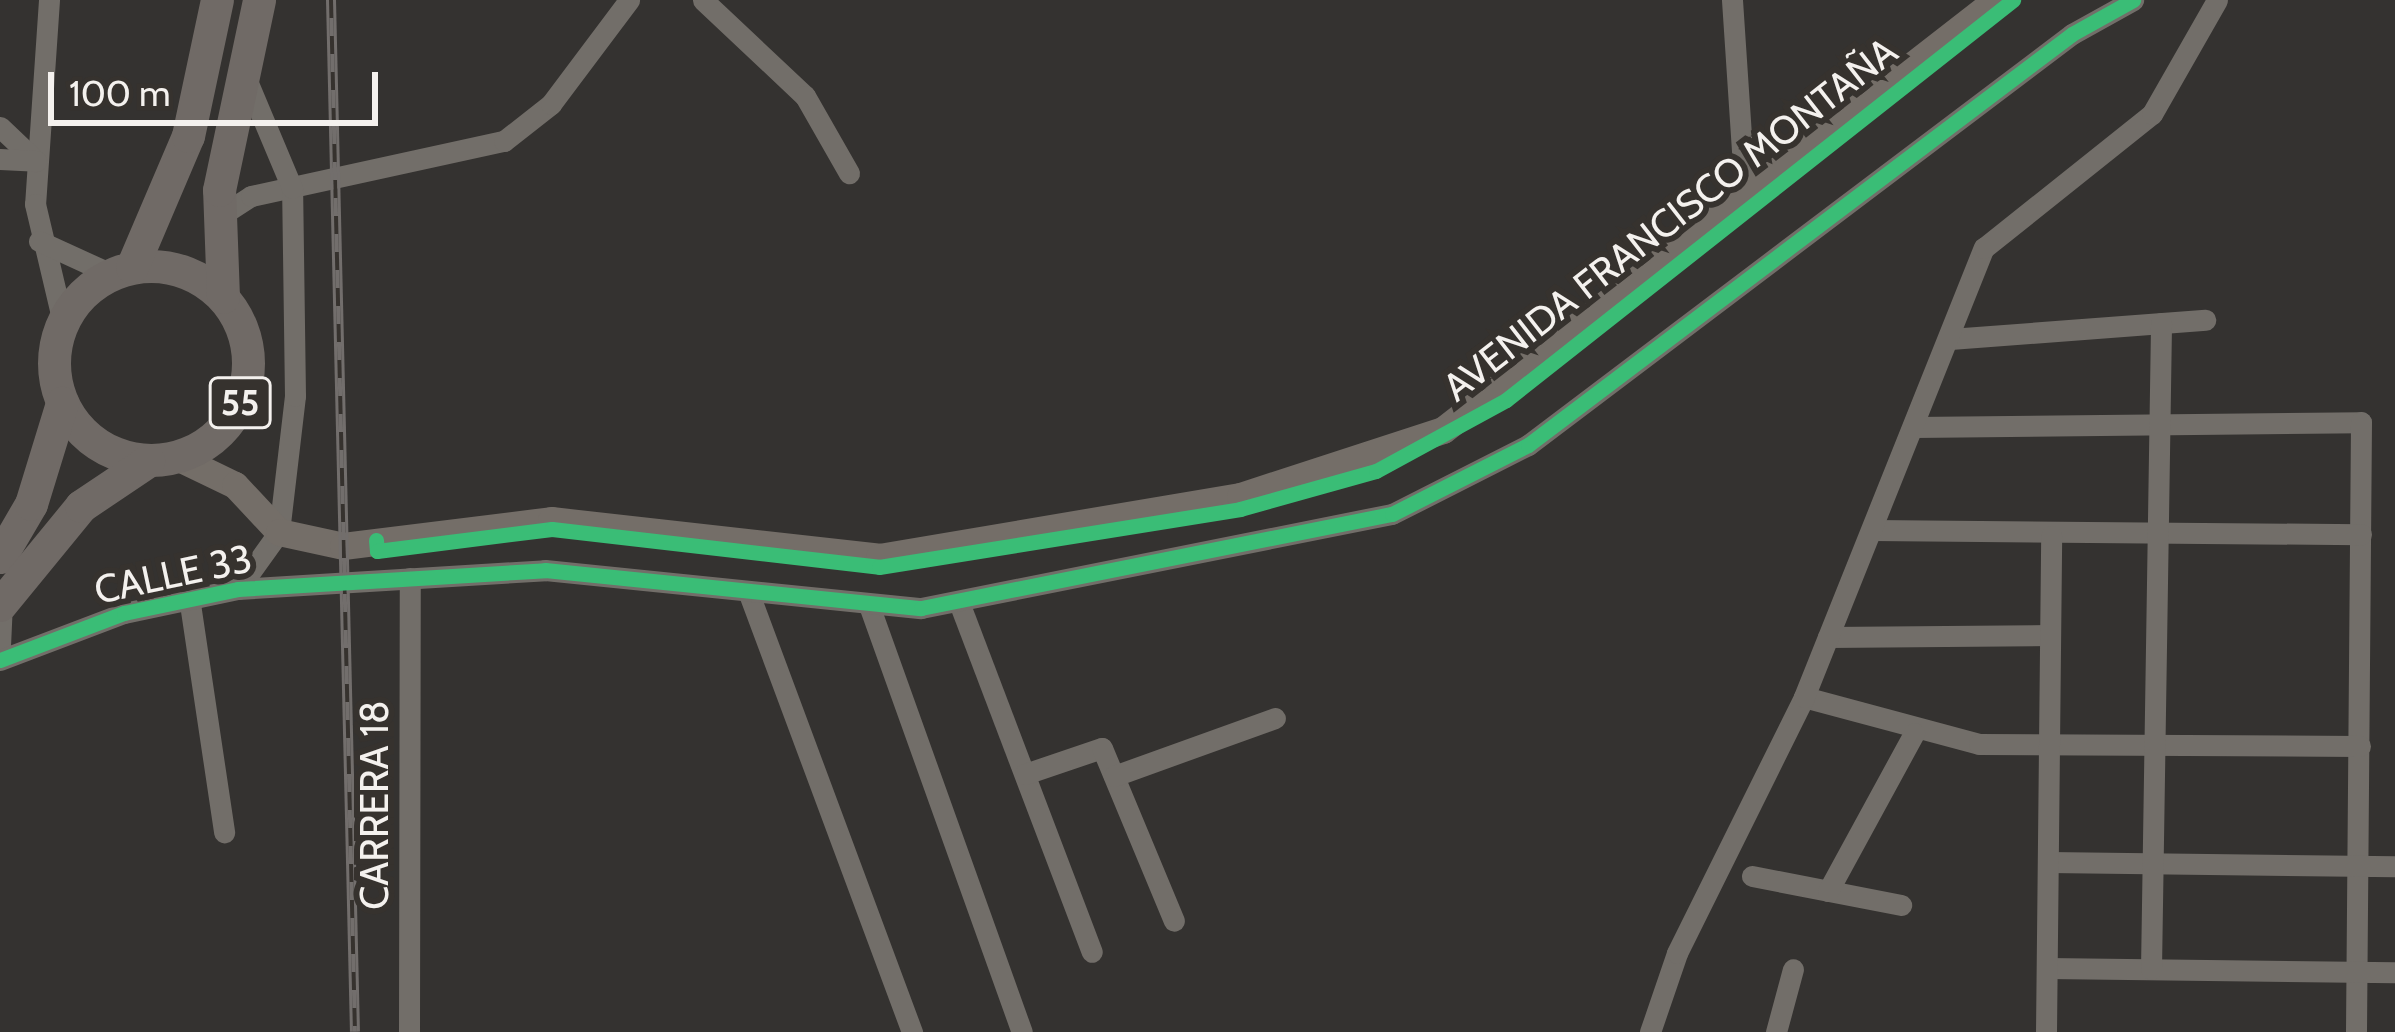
<!DOCTYPE html>
<meta charset="utf-8">
<style>
body{margin:0}
#map{position:relative;width:2395px;height:1032px;overflow:hidden;background:#343230;font-family:Cabin,sans-serif}
div>[style]{position:absolute}
.minor>*{height:21px;margin:-10.5px;padding:0 10.5px;transform-origin:10.5px;border-radius:10.5px;background:#726e69}
.major>*{height:27px;margin:-13.5px;padding:0 13.5px;transform-origin:13.5px;border-radius:13.5px;background:#746e68}
.highway>*{height:33px;margin:-16.5px;padding:0 16.5px;transform-origin:16.5px;border-radius:16.5px;background:#706a66}
.highway>.ring{margin:-16.5px;padding:0;box-sizing:content-box;background:none;border:33px solid #706a66;border-radius:50%}
.rail>*{height:10px;margin-top:-5px;transform-origin:0;background:repeating-linear-gradient(90deg,#36322e 0 18px,#726e6c 0 36px);box-sizing:border-box;border-block:3px solid #726e6c}
.cycleway>*{height:15px;margin:-7.5px;padding:0 7.5px;transform-origin:7.5px;border-radius:7.5px;background:#3abd76}
span{translate:-50% -50%;white-space:nowrap;text-align:center;line-height:1.15;-webkit-text-stroke:12px #36322e;paint-order:stroke}
.shield-label span{padding:3px 9px;background:#36322e;border:3px solid;border-radius:9px;-webkit-text-stroke-width:0}
.shield-label{font-size:36px;color:#f4f1ee;font-weight:700}
.street-label{font-size:39px;color:#f4f1ee}
.scale{position:absolute;left:48px;top:72px;width:330px;height:54px;box-sizing:border-box;border:6px solid #f4f1ee;border-top:0;padding-left:15px;font-size:36px;line-height:42px;white-space:nowrap;color:#f4f1ee;-webkit-text-stroke:9px #36322e;paint-order:stroke}
</style>
<div id="map">
<div class="minor">
<i style="left:49px;top:0;width:204px;rotate:93.9deg"></i>
<i style="left:35px;top:204px;width:121px;rotate:76.7deg"></i>
<i style="left:703px;top:0;width:140px;rotate:43.3deg"></i>
<i style="left:805px;top:96px;width:89px;rotate:60.3deg"></i>
<i style="left:1732px;top:0;width:196px;rotate:86.2deg"></i>
<i style="left:0;top:127px;width:50px;rotate:43.4deg"></i>
<i style="left:0;top:159px;width:36px;rotate:3deg"></i>
<i style="left:217px;top:218px;width:40px;rotate:-32.9deg"></i>
<i style="left:251px;top:196px;width:259px;rotate:-12.3deg"></i>
<i style="left:504px;top:141px;width:60px;rotate:-38.2deg"></i>
<i style="left:551px;top:104px;width:130px;rotate:-53.1deg"></i>
<i style="left:39px;top:241px;width:79px;rotate:24.6deg"></i>
<i style="left:1950px;top:339px;width:256px;rotate:-4.3deg"></i>
<i style="left:1914px;top:427px;width:447px;rotate:-0.6deg"></i>
<i style="left:2361px;top:422px;width:610px;rotate:90.47deg"></i>
<i style="left:1872px;top:530px;width:489px;rotate:0.5deg"></i>
<i style="left:238px;top:589px;width:70px;rotate:-54.3deg"></i>
<i style="left:279px;top:532px;width:137px;rotate:-83.3deg"></i>
<i style="left:295px;top:396px;width:208px;rotate:-90.8deg"></i>
<i style="left:292px;top:188px;width:124px;rotate:-112.8deg"></i>
<i style="left:748px;top:591px;width:471px;rotate:69.6deg"></i>
<i style="left:189px;top:597px;width:238px;rotate:81.5deg"></i>
<i style="left:960px;top:605px;width:371px;rotate:69.2deg"></i>
<i style="left:870px;top:608px;width:450px;rotate:70.3deg"></i>
<i style="left:1828px;top:637px;width:222px;rotate:-0.5deg"></i>
<i style="left:0;top:646px;width:44px;rotate:-87.4deg"></i>
<i style="left:0;top:660px;width:133px;rotate:-20.8deg"></i>
<i style="left:124px;top:613px;width:116px;rotate:-11.9deg"></i>
<i style="left:238px;top:589px;width:308px;rotate:-3.5deg"></i>
<i style="left:545px;top:570px;width:378px;rotate:5.8deg"></i>
<i style="left:921px;top:608px;width:480px;rotate:-11.3deg"></i>
<i style="left:1392px;top:514px;width:153px;rotate:-26.9deg"></i>
<i style="left:1528px;top:445px;width:682px;rotate:-37.07deg"></i>
<i style="left:2072px;top:34px;width:70px;rotate:-29.1deg"></i>
<i style="left:1804px;top:697px;width:181px;rotate:15deg"></i>
<i style="left:1979px;top:744px;width:381px;rotate:0.3deg"></i>
<i style="left:1025px;top:774px;width:81px;rotate:-18.7deg"></i>
<i style="left:1102px;top:748px;width:187px;rotate:67.4deg"></i>
<i style="left:1114px;top:776px;width:171px;rotate:-19.8deg"></i>
<i style="left:2048px;top:862px;width:347px;rotate:0.7deg"></i>
<i style="left:1752px;top:876px;width:152px;rotate:11deg"></i>
<i style="left:1828px;top:891px;width:180px;rotate:-61.4deg"></i>
<i style="left:2047px;top:968px;width:348px;rotate:0.7deg"></i>
<i style="left:2151px;top:969px;width:646px;rotate:-89.11deg"></i>
<i style="left:409px;top:1032px;width:454px;rotate:-89.9deg"></i>
<i style="left:1650px;top:1032px;width:83px;rotate:-71.1deg"></i>
<i style="left:1677px;top:953px;width:286px;rotate:-63.6deg"></i>
<i style="left:1804px;top:697px;width:484px;rotate:-68.2deg"></i>
<i style="left:1984px;top:248px;width:215px;rotate:-38.6deg"></i>
<i style="left:2152px;top:114px;width:131px;rotate:-60.3deg"></i>
<i style="left:1776px;top:1032px;width:65px;rotate:-74.9deg"></i>
<i style="left:2046px;top:1032px;width:496px;rotate:-89.4deg"></i>
</div>
<div class="major">
<i style="left:177px;top:457px;width:64px;rotate:25.8deg"></i>
<i style="left:235px;top:485px;width:64px;rotate:46.9deg"></i>
<i style="left:279px;top:532px;width:66px;rotate:12.3deg"></i>
<i style="left:343px;top:546px;width:210px;rotate:-7.1deg"></i>
<i style="left:551px;top:520px;width:330px;rotate:6.4deg"></i>
<i style="left:879px;top:557px;width:366px;rotate:-9.6deg"></i>
<i style="left:1240px;top:496px;width:213px;rotate:-18deg"></i>
<i style="left:1443px;top:430px;width:701px;rotate:-37.87deg"></i>
</div>
<div class="highway">
<i class="ring" style="left:54px;top:266px;width:161px;height:161px"></i>
<i style="left:132px;top:267px;width:142px;rotate:-66.9deg"></i>
<i style="left:188px;top:136px;width:139px;rotate:-78deg"></i>
<i style="left:223px;top:297px;width:107px;rotate:-92.1deg"></i>
<i style="left:219px;top:190px;width:194px;rotate:-78.1deg"></i>
<i style="left:0;top:557px;width:61px;rotate:-59.7deg"></i>
<i style="left:31px;top:504px;width:106px;rotate:-72.9deg"></i>
<i style="left:0;top:605px;width:128px;rotate:-50.7deg"></i>
<i style="left:81px;top:506px;width:81px;rotate:-33.9deg"></i>
</div>
<div class="rail">
<i style="left:331px;top:0;width:1032px;rotate:88.67deg"></i>
</div>
<div class="cycleway">
<i style="left:376px;top:540px;width:11px;rotate:85deg"></i>
<i style="left:377px;top:551px;width:176px;rotate:-7.2deg"></i>
<i style="left:552px;top:529px;width:329px;rotate:6.6deg"></i>
<i style="left:879px;top:567px;width:366px;rotate:-9.1deg"></i>
<i style="left:1240px;top:509px;width:141px;rotate:-15.6deg"></i>
<i style="left:1376px;top:471px;width:148px;rotate:-28.6deg"></i>
<i style="left:1506px;top:400px;width:646px;rotate:-38.27deg"></i>
<i style="left:0;top:660px;width:133px;rotate:-20.8deg"></i>
<i style="left:124px;top:613px;width:116px;rotate:-11.9deg"></i>
<i style="left:238px;top:589px;width:308px;rotate:-3.5deg"></i>
<i style="left:545px;top:570px;width:378px;rotate:5.8deg"></i>
<i style="left:921px;top:608px;width:480px;rotate:-11.3deg"></i>
<i style="left:1392px;top:514px;width:153px;rotate:-26.9deg"></i>
<i style="left:1528px;top:445px;width:682px;rotate:-37.07deg"></i>
<i style="left:2072px;top:34px;width:70px;rotate:-29.1deg"></i>
</div>
<div class="shield-label">
<span style="left:240px;top:403px">55</span>
</div>
<div class="street-label">
<span style="left:1670px;top:219px;rotate:-38deg">AVENIDA FRANCISCO MONTAÑA</span>
<span style="left:173px;top:574px;rotate:-12deg">CALLE 33</span>
<span style="left:374px;top:805px;rotate:-90deg">CARRERA 18</span>
</div>
<div class="scale">100 m</div>
</div>
